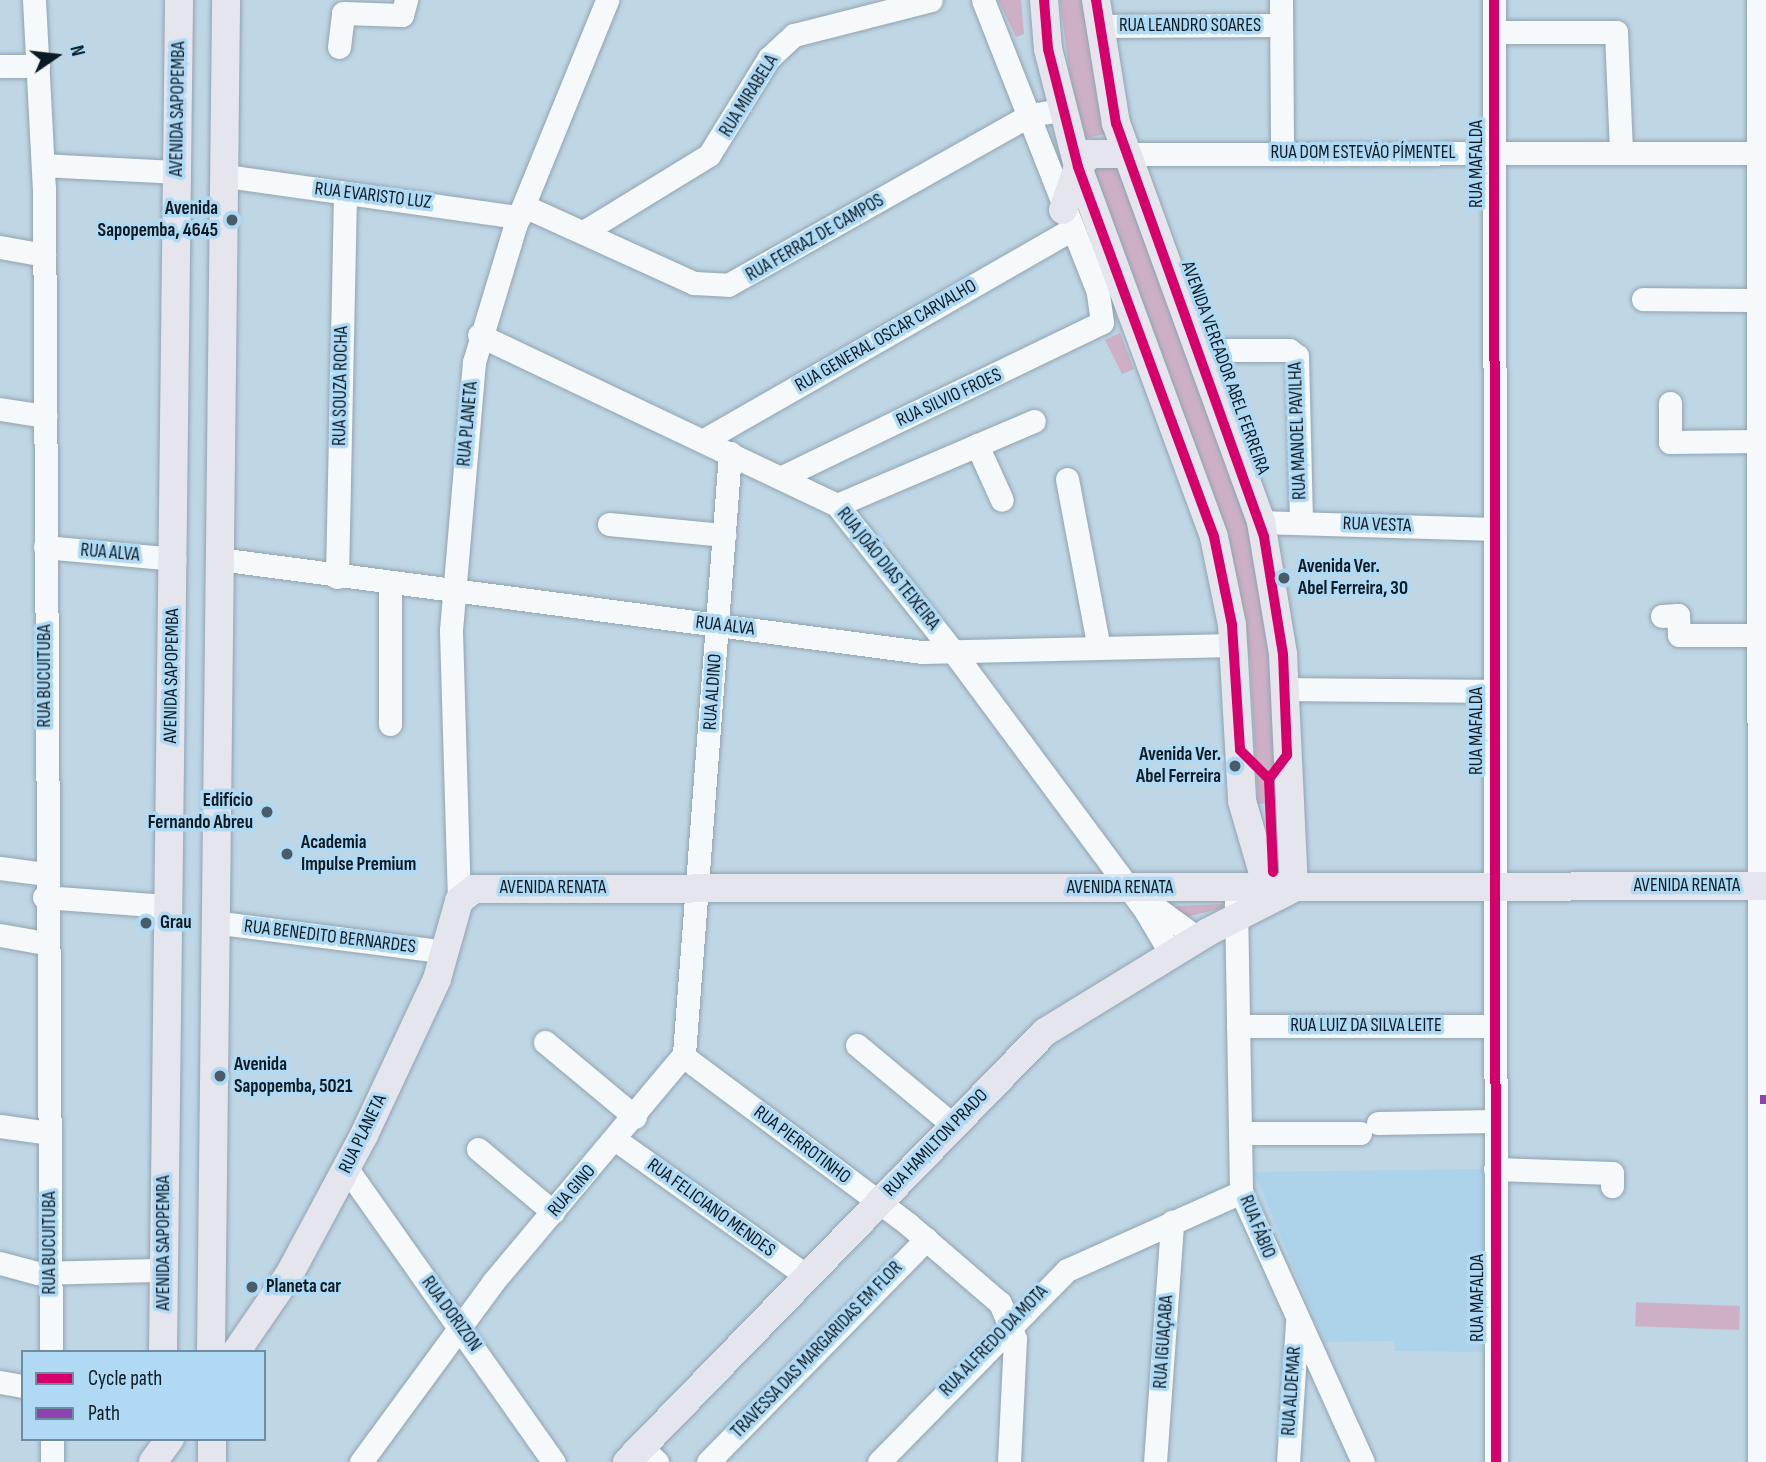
<!DOCTYPE html>
<meta charset="utf-8">
<style>
body{margin:0}
#map{position:relative;width:1766px;height:1462px;overflow:hidden;background:#bfd6e5;font-family:"Sofia Sans Condensed",sans-serif}
div>[style]{position:absolute}
.built>*{inset:0;background:#add3ea}
.green>*{inset:0;background:#cdb0c5;transform-origin:0 0}
.roads{filter:drop-shadow(0 0 2px #91a3af) drop-shadow(0 0 2px #91a3af)}
.minor>*{height:23px;margin:-11.5px;padding:0 11.5px;transform-origin:11.5px;border-radius:11.5px;background:#f5f9fb}
.major>*{height:28px;margin:-14px;padding:0 14px;transform-origin:14px;border-radius:14px;background:#e4e5ed}
.quiet>*{height:9px;margin-top:-4.5px;transform-origin:0;background:repeating-linear-gradient(90deg,#8e44ad 0 18px,transparent 0 27px)}
.cycleway>*{height:10px;margin:-5px;padding:0 5px;transform-origin:5px;border-radius:5px;background:#d6006c}
.dots>*{width:19px;height:19px;translate:-50% -50%;box-sizing:border-box;border:4px solid #b0daf4;border-radius:50%}
span{translate:-50% -50%;white-space:nowrap;text-align:center;line-height:1.15;-webkit-text-stroke:7px #b0daf4;paint-order:stroke}
.street-label{font-size:19px;color:#0b1a24}
.poi-label{font-size:19px;color:#0b1a24;font-weight:700}
.right{translate:-100% -50%;text-align:right}
.left{translate:0 -50%;text-align:left}
.legend{position:absolute;left:21px;top:1350px;width:245px;height:91px;box-sizing:border-box;background:#b0daf4;border:2px solid #6e8da1;margin:0;padding:9px 12px;list-style:none;font-size:21px;color:#0b1a24}
.legend li{display:flex;align-items:center;gap:14px;height:35px}
.legend b{width:35px;border:2px solid #6e8da1}
.north{position:absolute;left:21px;top:21px;width:70px;height:70px;-webkit-text-stroke:5px #b0daf4;paint-order:stroke;rotate:76deg;font-size:19px;font-weight:700;line-height:28px;text-align:center;color:#0b1a24}
.north::after{content:'';display:block;margin:auto;width:24px;height:32px;background:#0b1a24;clip-path:polygon(50% 0,100% 100%,50% 72%,0 100%)}
</style>
<div id="map">
<div class="built">
<i style="clip-path:polygon(1483px 1169px,1483px 1352px,1395px 1351px,1394px 1341px,1324px 1342px,1254px 1172px)"></i>
</div>
<div class="green">
<i style="clip-path:polygon(998px 0,1021px 0,1024px 34px,1016px 37px)"></i>
<i style="clip-path:polygon(1060px 0,1089px 0,1110px 133px,1078px 140px)"></i>
<i style="clip-path:polygon(1121px 154px,1261px 541px,1281px 802px,1258px 804px,1250px 660px,1221px 523px,1082px 169px)"></i>
<i style="clip-path:polygon(1120px 333px,1134px 369px,1122px 374px,1105px 340px)"></i>
<i style="clip-path:polygon(1223px 904px,1224px 908px,1173px 920px,1176px 906px)"></i>
<i style="left:1740px;top:1306px;width:24px;height:104px;rotate:92deg"></i>
</div>
<div class="roads">
<div class="minor">
<i style="left:34px;top:0;width:188px;rotate:87deg"></i>
<i style="left:44px;top:188px;width:1164px;rotate:89.66deg"></i>
<i style="left:1281px;top:0;width:154px;rotate:89.6deg"></i>
<i style="left:1494px;top:0;width:1462px;rotate:89.92deg"></i>
<i style="left:1758px;top:0;width:1462px;rotate:89.96deg"></i>
<i style="left:1098px;top:26px;width:183px;rotate:-0.3deg"></i>
<i style="left:1495px;top:32px;width:121px"></i>
<i style="left:1616px;top:32px;width:121px;rotate:87.6deg"></i>
<i style="left:339px;top:47px;width:34px;rotate:-83deg"></i>
<i style="left:343px;top:13px;width:59px;rotate:1.9deg"></i>
<i style="left:402px;top:15px;width:16px;rotate:-75deg"></i>
<i style="left:0;top:66px;width:38px"></i>
<i style="left:1127px;top:154px;width:639px;rotate:-0.09deg"></i>
<i style="left:43px;top:165px;width:134px;rotate:3deg"></i>
<i style="left:226px;top:176px;width:296px;rotate:8deg"></i>
<i style="left:524px;top:206px;width:187px;rotate:24.4deg"></i>
<i style="left:694px;top:283px;width:34px;rotate:3deg"></i>
<i style="left:728px;top:285px;width:347px;rotate:-29.4deg"></i>
<i style="left:1030px;top:115px;width:31px;rotate:-9deg"></i>
<i style="left:585px;top:231px;width:145px;rotate:-31.5deg"></i>
<i style="left:709px;top:155px;width:114px;rotate:-58.3deg"></i>
<i style="left:769px;top:58px;width:34px;rotate:-43deg"></i>
<i style="left:794px;top:35px;width:141px;rotate:-14.3deg"></i>
<i style="left:0;top:247px;width:45px;rotate:10.3deg"></i>
<i style="left:1643px;top:299px;width:123px;rotate:0.5deg"></i>
<i style="left:479px;top:335px;width:396px;rotate:25.4deg"></i>
<i style="left:837px;top:505px;width:190px;rotate:51.6deg"></i>
<i style="left:955px;top:654px;width:319px;rotate:53.4deg"></i>
<i style="left:1145px;top:910px;width:51px;rotate:59.4deg"></i>
<i style="left:1200px;top:350px;width:89px"></i>
<i style="left:1289px;top:350px;width:10px;rotate:37deg"></i>
<i style="left:1297px;top:356px;width:166px;rotate:88.6deg"></i>
<i style="left:1670px;top:403px;width:39px;rotate:90deg"></i>
<i style="left:1670px;top:442px;width:90px;rotate:-0.6deg"></i>
<i style="left:0;top:409px;width:46px;rotate:8.8deg"></i>
<i style="left:704px;top:440px;width:421px;rotate:-29.8deg"></i>
<i style="left:977px;top:445px;width:60px;rotate:65.6deg"></i>
<i style="left:784px;top:476px;width:353px;rotate:-25.8deg"></i>
<i style="left:1102px;top:322px;width:30px;rotate:-98deg"></i>
<i style="left:1098px;top:292px;width:314px;rotate:-111.5deg"></i>
<i style="left:1067px;top:479px;width:172px;rotate:79.3deg"></i>
<i style="left:837px;top:505px;width:214px;rotate:-23.1deg"></i>
<i style="left:1261px;top:522px;width:233px;rotate:1.7deg"></i>
<i style="left:609px;top:524px;width:116px;rotate:5.5deg"></i>
<i style="left:45px;top:547px;width:130px;rotate:5.3deg"></i>
<i style="left:219px;top:559px;width:709px;rotate:7.54deg"></i>
<i style="left:922px;top:652px;width:311px;rotate:-1.3deg"></i>
<i style="left:337px;top:577px;width:383px;rotate:-88.8deg"></i>
<i style="left:1662px;top:616px;width:16px;rotate:-4deg"></i>
<i style="left:1678px;top:615px;width:20px;rotate:87deg"></i>
<i style="left:1679px;top:635px;width:81px"></i>
<i style="left:1284px;top:689px;width:210px;rotate:0.5deg"></i>
<i style="left:390px;top:724px;width:140px;rotate:-90deg"></i>
<i style="left:0;top:868px;width:45px;rotate:7.6deg"></i>
<i style="left:44px;top:897px;width:122px;rotate:4.2deg"></i>
<i style="left:1144px;top:899px;width:66px;rotate:36.3deg"></i>
<i style="left:459px;top:901px;width:271px;rotate:-91.7deg"></i>
<i style="left:451px;top:630px;width:269px;rotate:-85.1deg"></i>
<i style="left:474px;top:362px;width:142px;rotate:-73.2deg"></i>
<i style="left:515px;top:226px;width:244px;rotate:-67.8deg"></i>
<i style="left:1236px;top:903px;width:289px;rotate:89deg"></i>
<i style="left:1241px;top:1192px;width:296px;rotate:65.7deg"></i>
<i style="left:213px;top:922px;width:235px;rotate:7.3deg"></i>
<i style="left:0;top:935px;width:46px;rotate:10.1deg"></i>
<i style="left:1238px;top:1026px;width:257px"></i>
<i style="left:545px;top:1042px;width:117px;rotate:39.8deg"></i>
<i style="left:857px;top:1045px;width:125px;rotate:39.8deg"></i>
<i style="left:683px;top:1056px;width:281px;rotate:36.7deg"></i>
<i style="left:908px;top:1224px;width:121px;rotate:40.7deg"></i>
<i style="left:1000px;top:1303px;width:39px;rotate:67deg"></i>
<i style="left:1015px;top:1339px;width:123px;rotate:92.8deg"></i>
<i style="left:1378px;top:1123px;width:117px;rotate:-1deg"></i>
<i style="left:0;top:1126px;width:49px;rotate:8.1deg"></i>
<i style="left:1240px;top:1133px;width:120px"></i>
<i style="left:616px;top:1140px;width:234px;rotate:35.5deg"></i>
<i style="left:478px;top:1149px;width:98px;rotate:40deg"></i>
<i style="left:347px;top:1169px;width:359px;rotate:54.8deg"></i>
<i style="left:1495px;top:1169px;width:117px;rotate:2deg"></i>
<i style="left:1612px;top:1173px;width:13px;rotate:90deg"></i>
<i style="left:0;top:1263px;width:39px;rotate:15deg"></i>
<i style="left:38px;top:1273px;width:127px;rotate:-1.4deg"></i>
<i style="left:0;top:1382px;width:23px;rotate:10deg"></i>
<i style="left:52px;top:1439px;width:23px;rotate:90deg"></i>
<i style="left:641px;top:1447px;width:22px;rotate:43deg"></i>
<i style="left:361px;top:1462px;width:223px;rotate:-53.7deg"></i>
<i style="left:493px;top:1282px;width:297px;rotate:-50deg"></i>
<i style="left:684px;top:1054px;width:603px;rotate:-85.62deg"></i>
<i style="left:708px;top:1462px;width:312px;rotate:-45.6deg"></i>
<i style="left:879px;top:1462px;width:269px;rotate:-45.6deg"></i>
<i style="left:1067px;top:1270px;width:191px;rotate:-24.1deg"></i>
<i style="left:1155px;top:1462px;width:241px;rotate:-85.9deg"></i>
<i style="left:1288px;top:1462px;width:140px;rotate:-86.3deg"></i>
</div>
<div class="major">
<i style="left:1044px;top:0;width:49px;rotate:85.3deg"></i>
<i style="left:1048px;top:49px;width:122px;rotate:75.7deg"></i>
<i style="left:1078px;top:167px;width:394px;rotate:69.8deg"></i>
<i style="left:1214px;top:537px;width:90px;rotate:78.4deg"></i>
<i style="left:1232px;top:625px;width:176px;rotate:86.7deg"></i>
<i style="left:1242px;top:801px;width:90px;rotate:73.8deg"></i>
<i style="left:1096px;top:0;width:125px;rotate:80.8deg"></i>
<i style="left:1116px;top:123px;width:425px;rotate:70deg"></i>
<i style="left:1261px;top:522px;width:134px;rotate:80.5deg"></i>
<i style="left:1283px;top:654px;width:233px;rotate:87.3deg"></i>
<i style="left:1063px;top:210px;width:46px;rotate:-70.8deg"></i>
<i style="left:1078px;top:167px;width:18px;rotate:-47deg"></i>
<i style="left:1090px;top:154px;width:37px"></i>
<i style="left:163px;top:1352px;width:1352px;rotate:-89.32deg"></i>
<i style="left:211px;top:1352px;width:1352px;rotate:-89.36deg"></i>
<i style="left:236px;top:1352px;width:96px;rotate:-55.6deg"></i>
<i style="left:290px;top:1273px;width:157px;rotate:-61.8deg"></i>
<i style="left:364px;top:1135px;width:172px;rotate:-64.9deg"></i>
<i style="left:437px;top:979px;width:81px;rotate:-74.2deg"></i>
<i style="left:459px;top:901px;width:19px;rotate:-39deg"></i>
<i style="left:474px;top:889px;width:1292px;rotate:-0.13deg"></i>
<i style="left:212px;top:1439px;width:23px;rotate:90deg"></i>
<i style="left:153px;top:1462px;width:29px;rotate:-54deg"></i>
<i style="left:627px;top:1462px;width:600px;rotate:-45.81deg"></i>
<i style="left:1045px;top:1032px;width:191px;rotate:-31.5deg"></i>
<i style="left:1208px;top:932px;width:92px;rotate:-27.1deg"></i>
</div>
</div>
<div class="quiet">
<i style="left:1760px;top:1099px;width:6px"></i>
</div>
<div class="cycleway">
<i style="left:1044px;top:0;width:49px;rotate:85.3deg"></i>
<i style="left:1048px;top:49px;width:122px;rotate:75.7deg"></i>
<i style="left:1078px;top:167px;width:394px;rotate:69.8deg"></i>
<i style="left:1214px;top:537px;width:90px;rotate:78.4deg"></i>
<i style="left:1232px;top:625px;width:125px;rotate:86.3deg"></i>
<i style="left:1240px;top:750px;width:41px;rotate:45deg"></i>
<i style="left:1096px;top:0;width:125px;rotate:80.8deg"></i>
<i style="left:1116px;top:123px;width:440px;rotate:70.3deg"></i>
<i style="left:1264px;top:537px;width:119px;rotate:80.8deg"></i>
<i style="left:1283px;top:654px;width:101px;rotate:87.7deg"></i>
<i style="left:1287px;top:755px;width:30px;rotate:127deg"></i>
<i style="left:1269px;top:779px;width:93px;rotate:87.5deg"></i>
<i style="left:1494px;top:0;width:1462px;rotate:89.92deg"></i>
</div>
<div class="dots">
<i style="left:232px;top:220px;background:#4a5c68"></i>
<i style="left:1284px;top:578px;background:#4a5c68"></i>
<i style="left:1235px;top:766px;background:#4a5c68"></i>
<i style="left:267px;top:812px;background:#4a5c68"></i>
<i style="left:287px;top:854px;background:#4a5c68"></i>
<i style="left:146px;top:923px;background:#4a5c68"></i>
<i style="left:220px;top:1076px;background:#4a5c68"></i>
<i style="left:252px;top:1287px;background:#4a5c68"></i>
</div>
<div class="street-label">
<span style="left:1190px;top:26px">RUA LEANDRO SOARES</span>
<span style="left:749px;top:96px;rotate:-58deg">RUA MIRABELA</span>
<span style="left:178px;top:109px;rotate:-89deg">AVENIDA SAPOPEMBA</span>
<span style="left:1363px;top:153px">RUA DOM ESTEVÃO PÍMENTEL</span>
<span style="left:1477px;top:164px;rotate:-90deg">RUA MAFALDA</span>
<span style="left:373px;top:196px;rotate:7deg">RUA EVARISTO LUZ</span>
<span style="left:815px;top:238px;rotate:-30deg">RUA FERRAZ DE CAMPOS</span>
<span style="left:886px;top:336px;rotate:-30deg">RUA GENERAL OSCAR CARVALHO</span>
<span style="left:1225px;top:368px;rotate:70deg">AVENIDA VEREADOR ABEL FERREIRA</span>
<span style="left:341px;top:386px;rotate:-89deg">RUA SOUZA ROCHA</span>
<span style="left:949px;top:398px;rotate:-25deg">RUA SILVIO FROES</span>
<span style="left:468px;top:424px;rotate:-85deg">RUA PLANETA</span>
<span style="left:1298px;top:431px;rotate:-92deg">RUA MANOEL PAVILHA</span>
<span style="left:1377px;top:525px;rotate:2deg">RUA VESTA</span>
<span style="left:110px;top:553px;rotate:5deg">RUA ALVA</span>
<span style="left:888px;top:569px;rotate:51deg">RUA JOÃO DIAS TEIXEIRA</span>
<span style="left:725px;top:626px;rotate:7deg">RUA ALVA</span>
<span style="left:45px;top:676px;rotate:-90deg">RUA BUCUITUBA</span>
<span style="left:172px;top:676px;rotate:-89deg">AVENIDA SAPOPEMBA</span>
<span style="left:713px;top:692px;rotate:-86deg">RUA ALDINO</span>
<span style="left:1477px;top:731px;rotate:-90deg">RUA MAFALDA</span>
<span style="left:1687px;top:886px">AVENIDA RENATA</span>
<span style="left:553px;top:888px">AVENIDA RENATA</span>
<span style="left:1120px;top:888px">AVENIDA RENATA</span>
<span style="left:330px;top:937px;rotate:7deg">RUA BENEDITO BERNARDES</span>
<span style="left:1366px;top:1026px">RUA LUIZ DA SILVA LEITE</span>
<span style="left:363px;top:1134px;rotate:-64deg">RUA PLANETA</span>
<span style="left:936px;top:1143px;rotate:-46deg">RUA HAMILTON PRADO</span>
<span style="left:802px;top:1145px;rotate:37deg">RUA PIERROTINHO</span>
<span style="left:572px;top:1191px;rotate:-49deg">RUA GINO</span>
<span style="left:711px;top:1208px;rotate:36deg">RUA FELICIANO MENDES</span>
<span style="left:1257px;top:1227px;rotate:68deg">RUA FÁBIO</span>
<span style="left:50px;top:1243px;rotate:-90deg">RUA BUCUITUBA</span>
<span style="left:164px;top:1243px;rotate:-90deg">AVENIDA SAPOPEMBA</span>
<span style="left:1478px;top:1298px;rotate:-90deg">RUA MAFALDA</span>
<span style="left:451px;top:1314px;rotate:54deg">RUA DORIZON</span>
<span style="left:994px;top:1341px;rotate:-46deg">RUA ALFREDO DA MOTA</span>
<span style="left:1164px;top:1342px;rotate:-86deg">RUA IGUAÇABA</span>
<span style="left:817px;top:1350px;rotate:-46deg">TRAVESSA DAS MARGARIDAS EM FLOR</span>
<span style="left:1292px;top:1391px;rotate:-86deg">RUA ALDEMAR</span>
</div>
<div class="poi-label">
<span class="right" style="left:218px;top:220px">Avenida<br>Sapopemba, 4645</span>
<span class="left" style="left:1298px;top:578px">Avenida Ver.<br>Abel Ferreira, 30</span>
<span class="right" style="left:1221px;top:766px">Avenida Ver.<br>Abel Ferreira</span>
<span class="right" style="left:253px;top:812px">Edifício<br>Fernando Abreu</span>
<span class="left" style="left:301px;top:854px">Academia<br>Impulse Premium</span>
<span class="left" style="left:160px;top:923px">Grau</span>
<span class="left" style="left:234px;top:1076px">Avenida<br>Sapopemba, 5021</span>
<span class="left" style="left:266px;top:1287px">Planeta car</span>
</div>
<ul class="legend">
<li><b style="height:9px;background:#d6006c"></b>Cycle path</li>
<li><b style="height:9px;background:#8e44ad"></b>Path</li>
</ul>
<div class="north">N</div>
</div>
